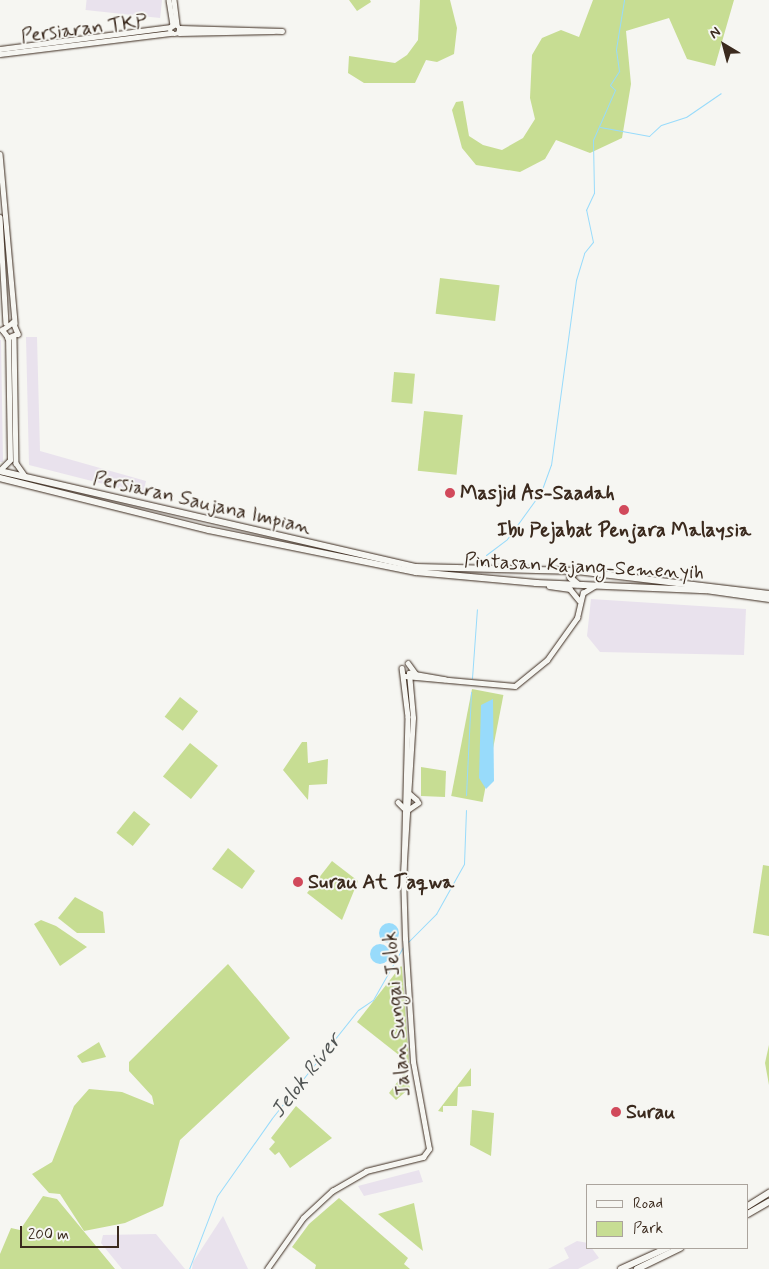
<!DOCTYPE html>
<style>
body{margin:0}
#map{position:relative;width:769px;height:1269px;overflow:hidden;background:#f6f6f2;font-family:Mynerve,sans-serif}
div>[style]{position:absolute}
.built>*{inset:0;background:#e9e2ed;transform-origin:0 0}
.green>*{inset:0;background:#c7dd93;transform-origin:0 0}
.water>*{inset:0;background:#98dbfb}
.round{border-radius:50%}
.stream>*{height:1px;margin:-0.5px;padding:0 0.5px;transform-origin:0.5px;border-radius:0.5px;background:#98dbfb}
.roads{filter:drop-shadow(0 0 1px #3b2a1e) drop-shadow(0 0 1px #3b2a1e)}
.tertiary>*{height:4.5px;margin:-2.25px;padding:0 2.25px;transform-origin:2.25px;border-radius:2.25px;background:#f6f6f2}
.tertiary>.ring{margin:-2.25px;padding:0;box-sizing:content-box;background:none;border:4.5px solid #f6f6f2;border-radius:50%}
.primary>*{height:5.5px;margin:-2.75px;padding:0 2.75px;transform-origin:2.75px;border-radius:2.75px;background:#f6f6f2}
.trunk>*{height:5.5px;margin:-2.75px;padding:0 2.75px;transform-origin:2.75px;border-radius:2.75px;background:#f6f6f2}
.dots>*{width:14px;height:14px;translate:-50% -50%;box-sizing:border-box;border:2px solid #f6f6f2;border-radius:50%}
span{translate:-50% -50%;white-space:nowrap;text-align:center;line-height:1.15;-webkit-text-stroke:4px #f6f6f2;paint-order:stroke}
.street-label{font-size:20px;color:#3b2a1e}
.poi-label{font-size:20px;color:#3b2a1e;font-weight:700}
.left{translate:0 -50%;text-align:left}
.water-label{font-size:21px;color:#525655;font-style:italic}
.legend{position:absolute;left:586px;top:1184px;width:162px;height:65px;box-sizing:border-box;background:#f6f6f2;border:1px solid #aba49d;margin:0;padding:6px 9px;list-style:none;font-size:15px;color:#3b2a1e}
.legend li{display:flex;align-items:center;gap:10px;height:25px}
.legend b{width:25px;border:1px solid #aba49d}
.north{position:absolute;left:699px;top:20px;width:50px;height:50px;-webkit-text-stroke:4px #f6f6f2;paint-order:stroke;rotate:323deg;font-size:14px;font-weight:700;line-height:20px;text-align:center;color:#3b2a1e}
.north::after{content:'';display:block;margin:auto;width:18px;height:22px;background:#3b2a1e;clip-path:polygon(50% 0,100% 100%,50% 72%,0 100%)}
.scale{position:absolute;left:20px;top:1226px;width:99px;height:22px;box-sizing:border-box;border:2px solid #3b2a1e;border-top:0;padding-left:6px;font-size:15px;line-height:18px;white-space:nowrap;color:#3b2a1e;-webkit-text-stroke:4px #f6f6f2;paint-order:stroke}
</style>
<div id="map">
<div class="built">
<i style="left:162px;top:0;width:18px;height:75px;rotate:96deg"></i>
<i style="clip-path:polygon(26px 337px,37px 337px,40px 451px,146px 481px,143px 494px,29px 465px)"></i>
<i style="clip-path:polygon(0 340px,1px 340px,3px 462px,0 462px)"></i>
<i style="clip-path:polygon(591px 599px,746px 609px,744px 655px,600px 652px,587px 636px)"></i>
<i style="clip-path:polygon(419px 1170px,423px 1182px,364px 1196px,358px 1186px)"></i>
<i style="clip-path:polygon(223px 1216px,248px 1269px,192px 1269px,193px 1262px)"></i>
<i style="clip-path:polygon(156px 1234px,185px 1269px,122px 1269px,101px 1243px,103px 1235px)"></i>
<i style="clip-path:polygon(577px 1241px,588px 1243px,599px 1258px,578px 1269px,548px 1269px,569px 1258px,564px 1248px)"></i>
</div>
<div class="green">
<i style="clip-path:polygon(349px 0,370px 0,371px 2px,357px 11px)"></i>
<i style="clip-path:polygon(420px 0,450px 0,457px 28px,454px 54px,437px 62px,426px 60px,415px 83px,364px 83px,348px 73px,349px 56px,395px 63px,407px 55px,418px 40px)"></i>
<i style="clip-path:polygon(593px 0,734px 0,715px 66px,687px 59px,669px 18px,626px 31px,631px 84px,622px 138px,590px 153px,556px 140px,545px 159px,520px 172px,476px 165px,462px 148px,452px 110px,456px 102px,463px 101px,469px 136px,483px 145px,502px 150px,523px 138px,535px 119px,530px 98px,532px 55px,542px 38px,561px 30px,579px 37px)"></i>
<i style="left:440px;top:278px;width:60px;height:36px;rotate:7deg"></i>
<i style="left:394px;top:372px;width:21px;height:30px;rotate:5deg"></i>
<i style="left:424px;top:411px;width:39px;height:60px;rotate:6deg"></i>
<i style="left:472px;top:689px;width:32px;height:109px;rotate:11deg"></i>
<i style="left:180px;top:697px;width:23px;height:25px;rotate:38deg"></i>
<i style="clip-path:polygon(302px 742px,307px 742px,308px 763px,328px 759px,327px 784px,309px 785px,308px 800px,283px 770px)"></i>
<i style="left:190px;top:743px;width:36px;height:43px;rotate:39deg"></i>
<i style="clip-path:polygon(421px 767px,446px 771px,445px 797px,421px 796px)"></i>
<i style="left:134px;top:811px;width:21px;height:28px;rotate:39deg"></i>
<i style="clip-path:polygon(228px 848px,255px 871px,242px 889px,212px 869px)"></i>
<i style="clip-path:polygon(332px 861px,358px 881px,342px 920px,307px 893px)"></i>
<i style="clip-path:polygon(763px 865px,769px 866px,769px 936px,753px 933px)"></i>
<i style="clip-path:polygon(75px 897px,103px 912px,105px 933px,77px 933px,58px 918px)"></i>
<i style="clip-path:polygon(41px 920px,56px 926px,87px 947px,60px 966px,34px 924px)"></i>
<i style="clip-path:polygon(228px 964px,290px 1038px,180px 1140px,163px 1206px,125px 1223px,84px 1231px,60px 1194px,49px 1193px,32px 1174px,52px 1162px,74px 1106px,89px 1089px,122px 1092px,154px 1105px,152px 1096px,129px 1071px,129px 1062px)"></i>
<i style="clip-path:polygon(401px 966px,402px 967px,409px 1063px,357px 1022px)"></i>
<i style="clip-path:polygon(99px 1042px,106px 1057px,82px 1063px,77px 1056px)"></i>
<i style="clip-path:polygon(769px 1045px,769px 1085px,765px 1063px)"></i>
<i style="clip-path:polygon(471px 1068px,471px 1086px,458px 1087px,457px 1106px,443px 1106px,443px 1112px,438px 1111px)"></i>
<i style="clip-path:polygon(405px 1072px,410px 1088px,396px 1100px,389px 1093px)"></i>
<i style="clip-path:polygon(296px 1106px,332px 1138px,290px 1168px,279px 1152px,275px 1155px,269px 1149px,275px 1142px,271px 1138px)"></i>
<i style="clip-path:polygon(472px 1110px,494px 1113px,491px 1156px,470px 1145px)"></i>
<i style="clip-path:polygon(43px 1196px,57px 1199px,115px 1269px,0 1269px,0 1254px,11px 1228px,20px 1230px)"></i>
<i style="clip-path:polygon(339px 1198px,408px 1258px,404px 1264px,410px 1269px,315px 1269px,316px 1265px,292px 1247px,309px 1224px)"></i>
<i style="clip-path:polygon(414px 1203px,423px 1251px,378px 1214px)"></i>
</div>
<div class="water">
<i style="clip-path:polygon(493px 699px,494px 781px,486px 789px,479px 778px,481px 705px)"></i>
<i class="round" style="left:379px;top:923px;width:20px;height:20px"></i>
<i class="round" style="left:370px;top:944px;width:20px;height:20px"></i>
</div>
<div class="stream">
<i style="left:600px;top:127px;width:50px;rotate:10.4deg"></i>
<i style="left:649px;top:136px;width:16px;rotate:-43deg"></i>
<i style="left:661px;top:125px;width:26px;rotate:-18deg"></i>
<i style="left:686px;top:117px;width:42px;rotate:-34.4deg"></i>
<i style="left:486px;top:555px;width:26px;rotate:-37deg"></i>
<i style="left:507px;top:539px;width:58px;rotate:-54.1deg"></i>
<i style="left:541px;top:492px;width:29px;rotate:-70deg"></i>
<i style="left:551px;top:465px;width:187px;rotate:-82.3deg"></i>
<i style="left:576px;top:280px;width:28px;rotate:-73deg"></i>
<i style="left:584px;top:253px;width:14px;rotate:-51deg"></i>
<i style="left:593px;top:242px;width:33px;rotate:-102deg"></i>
<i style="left:586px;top:210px;width:19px;rotate:-65deg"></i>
<i style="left:594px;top:193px;width:53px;rotate:-91.1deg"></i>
<i style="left:593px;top:140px;width:55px;rotate:-66.3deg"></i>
<i style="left:615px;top:90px;width:7px;rotate:-135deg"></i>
<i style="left:610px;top:85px;width:17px;rotate:-57deg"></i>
<i style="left:619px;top:71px;width:22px;rotate:-98deg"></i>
<i style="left:616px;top:49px;width:50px;rotate:-80.7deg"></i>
<i style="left:472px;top:678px;width:69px;rotate:-85.9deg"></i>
<i style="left:466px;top:795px;width:103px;rotate:-87.2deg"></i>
<i style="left:408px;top:942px;width:40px;rotate:-45deg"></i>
<i style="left:436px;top:914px;width:57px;rotate:-60.8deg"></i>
<i style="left:464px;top:864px;width:54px;rotate:-87.9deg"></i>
<i style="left:189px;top:1269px;width:78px;rotate:-69deg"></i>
<i style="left:217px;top:1196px;width:95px;rotate:-54.8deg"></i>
<i style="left:272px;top:1118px;width:138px;rotate:-51.5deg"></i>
<i style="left:358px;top:1010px;width:18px;rotate:-34deg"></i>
<i style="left:373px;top:1000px;width:61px;rotate:-60.5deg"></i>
</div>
<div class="roads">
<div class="tertiary">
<i style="left:169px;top:0;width:26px;rotate:81deg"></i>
<i style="left:174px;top:0;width:25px;rotate:83deg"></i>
<i class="ring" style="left:170.5px;top:25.5px;width:4.5px;height:4.5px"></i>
<i style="left:180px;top:28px;width:102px;rotate:1.7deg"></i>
<i style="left:179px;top:33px;width:94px;rotate:-1.2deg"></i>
<i style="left:0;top:49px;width:172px;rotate:-7.3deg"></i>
<i style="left:0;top:54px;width:173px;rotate:-7deg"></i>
<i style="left:0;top:154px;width:170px;rotate:84.9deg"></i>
<i style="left:0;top:217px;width:106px;rotate:86.8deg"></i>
<i style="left:14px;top:338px;width:125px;rotate:89.1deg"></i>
<i style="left:16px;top:463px;width:16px;rotate:55deg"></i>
<i style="left:0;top:470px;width:14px;rotate:-45deg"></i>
<i style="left:10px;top:460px;width:122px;rotate:-90.9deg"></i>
<i style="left:8px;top:338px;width:10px;rotate:-127deg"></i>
<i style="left:2px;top:330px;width:14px;rotate:-36deg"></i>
<i style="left:13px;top:322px;width:13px;rotate:67deg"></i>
<i style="left:18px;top:334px;width:11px;rotate:158deg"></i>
<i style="left:549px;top:586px;width:21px;rotate:8deg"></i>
<i style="left:570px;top:589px;width:14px;rotate:51deg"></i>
<i style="left:408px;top:663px;width:14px;rotate:54deg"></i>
<i style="left:402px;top:668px;width:49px;rotate:83deg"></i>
<i style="left:408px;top:717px;width:158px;rotate:91.5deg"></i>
<i style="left:409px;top:673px;width:36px;rotate:10deg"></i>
<i style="left:405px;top:676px;width:110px;rotate:5.2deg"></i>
<i style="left:515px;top:686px;width:41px;rotate:-39.1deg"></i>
<i style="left:547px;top:660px;width:52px;rotate:-54.5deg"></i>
<i style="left:577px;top:618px;width:26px;rotate:-77deg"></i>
<i style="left:583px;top:593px;width:13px;rotate:-32deg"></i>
<i style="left:410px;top:794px;width:9px;rotate:41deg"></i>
<i style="left:398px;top:802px;width:8px;rotate:45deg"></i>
<i style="left:409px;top:809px;width:11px;rotate:-34deg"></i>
<i style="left:267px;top:1269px;width:62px;rotate:-54.8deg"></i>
<i style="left:303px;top:1218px;width:40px;rotate:-43deg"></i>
<i style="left:332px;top:1191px;width:39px;rotate:-30deg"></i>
<i style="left:366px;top:1171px;width:59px;rotate:-13.8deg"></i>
<i style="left:423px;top:1157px;width:10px;rotate:-53deg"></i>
<i style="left:429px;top:1149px;width:88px;rotate:-100.4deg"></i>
<i style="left:413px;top:1062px;width:123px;rotate:-93.7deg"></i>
<i style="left:405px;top:939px;width:62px;rotate:-91.8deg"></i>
<i style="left:403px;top:877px;width:159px;rotate:-86.4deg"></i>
<i style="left:413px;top:718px;width:45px;rotate:-95.1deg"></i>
</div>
<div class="primary">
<i style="left:748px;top:1206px;width:25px;rotate:-32deg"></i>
<i style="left:748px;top:1214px;width:24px;rotate:-30deg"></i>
<i style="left:621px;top:1269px;width:51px;rotate:-24.5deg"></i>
<i style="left:637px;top:1269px;width:48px;rotate:-26deg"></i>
</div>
<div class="trunk">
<i style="left:0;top:471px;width:427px;rotate:13deg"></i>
<i style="left:416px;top:567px;width:161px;rotate:1.4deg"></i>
<i style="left:577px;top:571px;width:193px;rotate:6.8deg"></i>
<i style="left:0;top:478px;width:215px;rotate:14deg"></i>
<i style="left:209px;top:530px;width:211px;rotate:11.5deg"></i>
<i style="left:416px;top:572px;width:121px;rotate:5.2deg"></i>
<i style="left:536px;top:583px;width:170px;rotate:2.4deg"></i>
<i style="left:706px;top:590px;width:64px;rotate:8.1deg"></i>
<i style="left:577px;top:571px;width:9px;rotate:131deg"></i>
<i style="left:571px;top:578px;width:9px;rotate:41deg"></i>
</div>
</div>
<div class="dots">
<i style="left:450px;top:493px;background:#d1495b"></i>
<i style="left:624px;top:510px;background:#d1495b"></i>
<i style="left:298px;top:882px;background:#d1495b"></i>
<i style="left:616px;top:1112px;background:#d1495b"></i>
</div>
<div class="street-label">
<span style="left:84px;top:29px;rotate:-7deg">Persiaran TKP</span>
<span style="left:202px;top:503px;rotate:13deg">Persiaran Saujana Impian</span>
<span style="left:584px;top:567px;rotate:3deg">Pintasan Kajang-Semenyih</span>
<span style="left:397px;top:1014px;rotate:-95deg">Jalan Sungai Jelok</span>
</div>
<div class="poi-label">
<span class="left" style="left:460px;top:493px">Masjid As-Saadah</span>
<span style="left:624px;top:530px">Ibu Pejabat Penjara Malaysia</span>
<span class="left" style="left:308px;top:882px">Surau At Taqwa</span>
<span class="left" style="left:626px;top:1112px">Surau</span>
</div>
<div class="water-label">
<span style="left:306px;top:1076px;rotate:-52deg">Jelok River</span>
</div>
<ul class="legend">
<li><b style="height:6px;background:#f6f6f2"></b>Road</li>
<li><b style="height:14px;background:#c7dd93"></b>Park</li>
</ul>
<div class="north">N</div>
<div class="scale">200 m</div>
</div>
